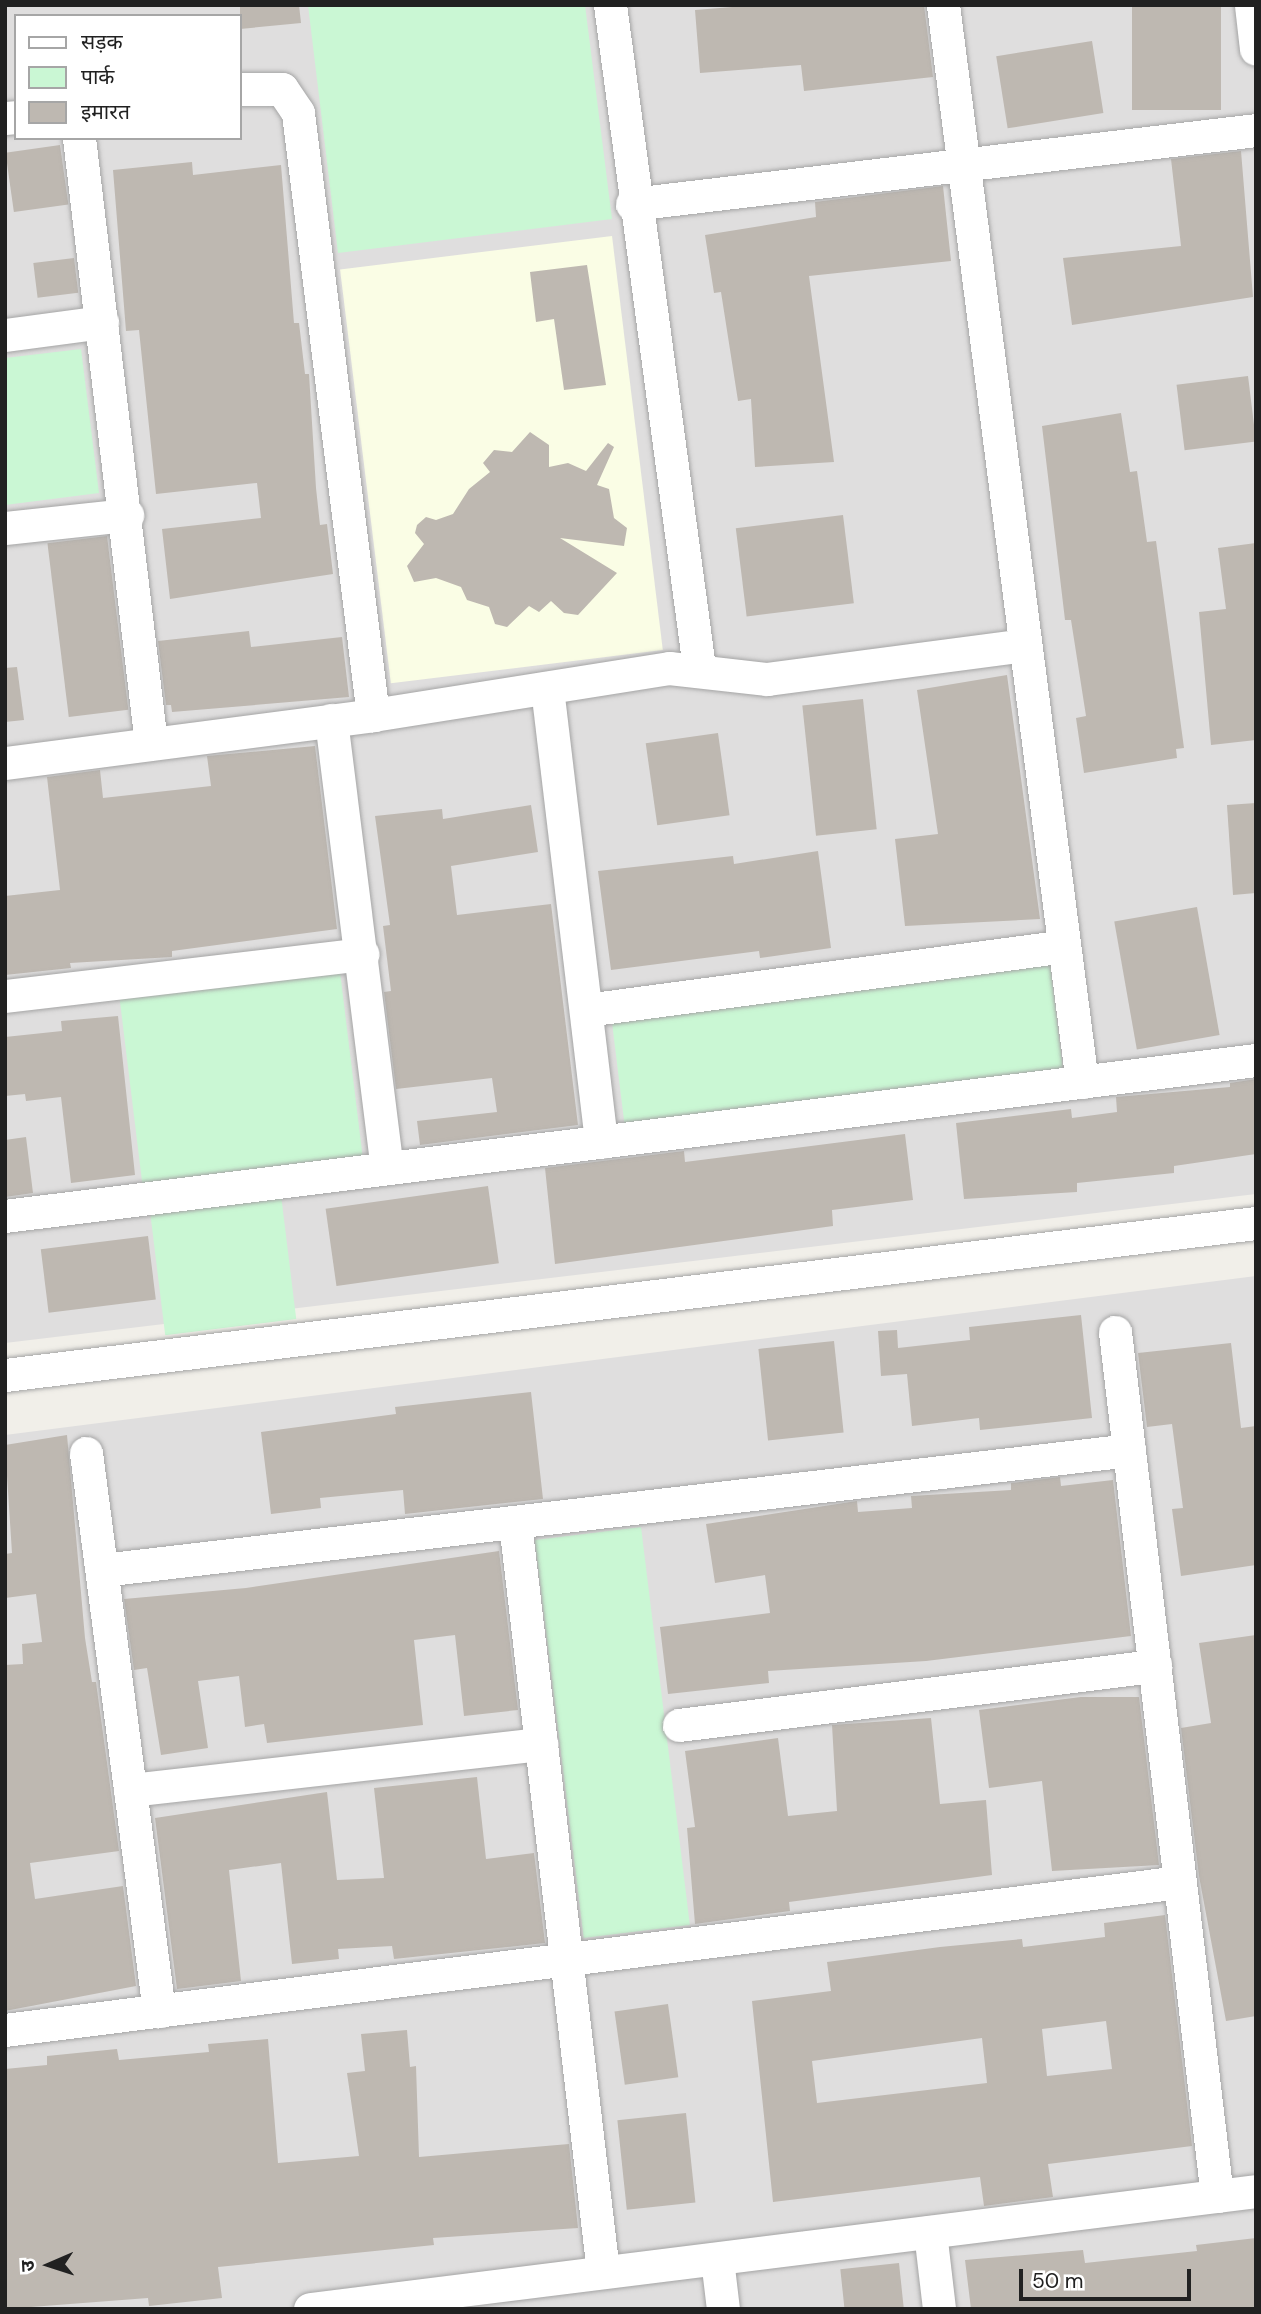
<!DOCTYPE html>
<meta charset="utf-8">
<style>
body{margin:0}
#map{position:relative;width:1261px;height:2314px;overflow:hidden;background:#f1efe9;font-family:"DM Sans","Noto Sans Devanagari",sans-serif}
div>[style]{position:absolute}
.residential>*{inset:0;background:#dfdede}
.education>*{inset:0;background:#fafde5;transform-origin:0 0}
.park>*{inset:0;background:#caf7d4;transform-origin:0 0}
.building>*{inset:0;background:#beb8b1;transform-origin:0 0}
.roads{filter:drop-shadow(0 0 2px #a5a5a5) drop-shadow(0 0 2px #a5a5a5)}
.minor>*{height:33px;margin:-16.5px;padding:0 16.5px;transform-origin:16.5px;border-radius:16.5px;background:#fff}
span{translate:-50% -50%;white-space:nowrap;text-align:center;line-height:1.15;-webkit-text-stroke:7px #fff;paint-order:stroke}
.frame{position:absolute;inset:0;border:7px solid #212121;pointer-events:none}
.legend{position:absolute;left:14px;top:14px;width:228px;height:126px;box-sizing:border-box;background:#fff;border:2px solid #a6a6a6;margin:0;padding:9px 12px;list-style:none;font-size:21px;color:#212121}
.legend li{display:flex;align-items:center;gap:14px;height:35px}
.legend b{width:35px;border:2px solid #a6a6a6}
.north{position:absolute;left:14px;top:2230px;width:70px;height:70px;-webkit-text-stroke:5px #fff;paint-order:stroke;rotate:267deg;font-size:19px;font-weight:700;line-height:28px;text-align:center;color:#212121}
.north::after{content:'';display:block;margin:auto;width:24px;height:32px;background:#212121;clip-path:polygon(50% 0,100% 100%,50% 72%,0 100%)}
.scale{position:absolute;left:1019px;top:2269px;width:172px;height:32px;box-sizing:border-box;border:4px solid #212121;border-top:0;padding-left:9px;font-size:21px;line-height:24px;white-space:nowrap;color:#212121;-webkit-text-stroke:5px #fff;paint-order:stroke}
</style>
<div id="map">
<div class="residential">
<i style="clip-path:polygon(evenodd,5px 5px,1256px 5px,1256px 1194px,5px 1343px,5px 5px,16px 16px,240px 16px,240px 138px,16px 138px,16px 16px)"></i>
<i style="clip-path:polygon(1256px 1276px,1256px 2309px,5px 2309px,5px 1435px)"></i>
</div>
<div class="education">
<i style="left:612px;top:236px;width:417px;height:274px;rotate:83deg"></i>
</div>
<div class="park">
<i style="clip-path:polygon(308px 5px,585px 5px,612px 219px,338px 253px)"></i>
<i style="clip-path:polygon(81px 349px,99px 493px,5px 505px,5px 358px)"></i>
<i style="left:1050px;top:963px;width:110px;height:442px;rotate:83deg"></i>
<i style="left:340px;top:972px;width:189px;height:222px;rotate:83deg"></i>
<i style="left:281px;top:1195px;width:125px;height:132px;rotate:83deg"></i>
<i style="left:641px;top:1527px;width:401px;height:107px;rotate:83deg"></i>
</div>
<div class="building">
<i style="clip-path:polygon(240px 5px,299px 5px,301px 23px,240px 29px)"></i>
<i style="clip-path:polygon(757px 5px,924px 5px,933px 77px,804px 91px,801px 65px,700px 73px,695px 10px)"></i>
<i style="left:1132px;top:5px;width:89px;height:105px"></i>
<i style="left:1092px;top:41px;width:73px;height:97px;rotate:81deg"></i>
<i style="left:60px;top:145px;width:60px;height:55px;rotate:82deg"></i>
<i style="clip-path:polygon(1241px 151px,1253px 297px,1072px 325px,1063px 258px,1181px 246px,1171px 159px)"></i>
<i style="clip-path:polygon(192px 162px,193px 175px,281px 165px,294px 323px,299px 323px,305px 374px,309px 374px,316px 488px,320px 525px,327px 524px,333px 574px,170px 599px,162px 529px,261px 518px,257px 483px,156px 494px,139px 330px,126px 331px,113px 170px)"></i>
<i style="clip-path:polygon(943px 186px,951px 261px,809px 276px,834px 462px,755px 467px,751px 399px,738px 401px,721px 292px,714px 293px,705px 235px,816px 217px,815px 202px)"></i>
<i style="left:74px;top:258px;width:35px;height:41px;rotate:83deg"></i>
<i style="clip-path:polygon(587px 265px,606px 385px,564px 390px,554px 319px,536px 322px,530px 272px)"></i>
<i style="left:1248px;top:376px;width:66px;height:72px;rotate:83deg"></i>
<i style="clip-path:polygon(1121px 413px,1130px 472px,1137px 471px,1147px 542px,1156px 541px,1184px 748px,1176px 749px,1177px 758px,1084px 773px,1076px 718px,1086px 716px,1071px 620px,1065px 620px,1042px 426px)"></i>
<i style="clip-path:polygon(530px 432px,549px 445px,549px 467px,568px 463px,586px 471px,608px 443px,614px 447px,597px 485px,609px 489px,614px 518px,627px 528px,624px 546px,560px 538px,617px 573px,578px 615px,564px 613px,551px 601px,539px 612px,529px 606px,507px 627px,495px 624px,489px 607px,467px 600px,461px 587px,436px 578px,414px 582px,407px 566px,424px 544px,415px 533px,417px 525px,426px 517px,436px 520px,453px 514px,469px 489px,490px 472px,483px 463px,494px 450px,512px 452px)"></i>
<i style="left:843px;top:515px;width:89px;height:108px;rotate:83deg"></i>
<i style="left:107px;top:536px;width:175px;height:60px;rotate:83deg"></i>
<i style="clip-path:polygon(1256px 543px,1256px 740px,1211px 745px,1199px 612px,1226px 609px,1218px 548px)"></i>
<i style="clip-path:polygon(249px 631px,251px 647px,342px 637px,349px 697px,172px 712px,171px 705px,166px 705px,158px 641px)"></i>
<i style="clip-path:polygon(17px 667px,24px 720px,5px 722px,5px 668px)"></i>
<i style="clip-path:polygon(1007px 675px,1040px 919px,905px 926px,895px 839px,938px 834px,917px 690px)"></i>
<i style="left:863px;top:699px;width:131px;height:61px;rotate:84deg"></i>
<i style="left:718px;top:733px;width:83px;height:73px;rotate:82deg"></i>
<i style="clip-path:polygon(315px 746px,337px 929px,172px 951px,172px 957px,70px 963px,71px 968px,5px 975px,5px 896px,60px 890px,47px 777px,100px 770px,103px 798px,211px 786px,207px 756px)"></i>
<i style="clip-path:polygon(1256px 803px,1256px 893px,1233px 895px,1227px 805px)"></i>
<i style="clip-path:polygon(531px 805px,538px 852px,451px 866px,457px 915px,551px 904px,578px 1125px,420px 1145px,417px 1121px,497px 1112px,492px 1078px,396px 1089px,384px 992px,391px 991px,383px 926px,390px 925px,375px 816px,442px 809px,443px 819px)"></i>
<i style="clip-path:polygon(818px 851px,831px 948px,760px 958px,759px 951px,611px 970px,598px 871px,733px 856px,734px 864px)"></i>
<i style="left:1197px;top:907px;width:130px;height:84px;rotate:80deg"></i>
<i style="clip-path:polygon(118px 1016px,135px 1175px,71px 1183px,61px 1097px,26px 1101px,25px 1094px,5px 1096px,5px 1037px,62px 1031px,61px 1021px)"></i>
<i style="clip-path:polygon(1256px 1079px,1256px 1154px,1174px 1166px,1174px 1173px,1077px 1183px,1077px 1192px,964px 1199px,956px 1123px,1071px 1109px,1072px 1118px,1117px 1112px,1116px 1097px,1230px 1087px,1230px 1083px)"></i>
<i style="clip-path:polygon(905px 1134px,913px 1200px,832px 1210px,833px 1226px,555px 1264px,545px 1168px,684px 1151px,685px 1162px)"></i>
<i style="clip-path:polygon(26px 1137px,33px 1193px,5px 1197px,5px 1140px)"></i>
<i style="left:488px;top:1186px;width:78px;height:164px;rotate:82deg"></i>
<i style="left:148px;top:1236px;width:64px;height:108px;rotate:83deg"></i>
<i style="clip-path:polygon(1081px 1315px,1092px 1418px,980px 1430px,979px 1418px,912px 1426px,907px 1374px,881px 1376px,878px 1331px,897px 1330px,898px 1348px,970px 1340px,969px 1327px)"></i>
<i style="left:834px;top:1341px;width:92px;height:76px;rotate:84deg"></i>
<i style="clip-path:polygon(1231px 1343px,1241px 1428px,1256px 1426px,1256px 1565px,1181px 1576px,1172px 1509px,1183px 1508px,1172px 1424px,1147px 1427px,1138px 1353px)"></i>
<i style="clip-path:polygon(531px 1392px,543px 1499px,405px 1514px,403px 1490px,320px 1498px,321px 1508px,271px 1514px,261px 1432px,396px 1414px,395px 1407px)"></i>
<i style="clip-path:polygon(67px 1435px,85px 1638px,92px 1682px,96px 1682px,119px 1851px,30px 1863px,35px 1899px,123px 1886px,136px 1986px,5px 2011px,5px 1665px,23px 1664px,22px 1644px,42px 1642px,36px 1594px,5px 1598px,5px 1554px,12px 1553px,5px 1445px)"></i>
<i style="clip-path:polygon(1060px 1477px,1061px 1486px,1113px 1480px,1131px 1636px,926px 1661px,768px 1671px,769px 1683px,668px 1694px,660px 1627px,770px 1613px,765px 1575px,715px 1583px,706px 1524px,857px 1501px,858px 1512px,912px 1508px,911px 1496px,1011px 1490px,1011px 1483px)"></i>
<i style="clip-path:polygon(499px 1551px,518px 1710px,464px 1716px,455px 1635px,414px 1640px,423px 1725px,267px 1743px,264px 1724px,245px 1727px,239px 1676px,198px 1681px,208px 1748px,161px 1755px,147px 1668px,134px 1670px,124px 1599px,246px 1588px)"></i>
<i style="clip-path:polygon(1256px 1635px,1256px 2016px,1226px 2021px,1199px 1876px,1181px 1728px,1211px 1723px,1199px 1643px)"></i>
<i style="clip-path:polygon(1081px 1697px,1139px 1697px,1159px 1865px,1052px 1871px,1042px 1781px,989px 1788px,979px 1710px)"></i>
<i style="clip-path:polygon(931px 1718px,940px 1804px,986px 1800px,992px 1875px,789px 1902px,790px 1911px,695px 1924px,687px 1828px,695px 1827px,685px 1751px,778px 1738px,788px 1816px,837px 1811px,832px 1725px)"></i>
<i style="clip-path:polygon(477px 1777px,486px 1859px,534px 1853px,545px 1943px,394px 1959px,392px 1946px,338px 1949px,339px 1959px,292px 1964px,281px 1863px,229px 1870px,241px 1981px,177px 1989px,155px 1818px,327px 1792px,337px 1880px,384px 1878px,374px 1788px)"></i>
<i style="clip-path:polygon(evenodd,1165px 1915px,1192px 2146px,1048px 2164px,1053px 2197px,984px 2206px,980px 2177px,773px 2202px,752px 2001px,831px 1991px,827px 1962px,940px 1947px,1022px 1939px,1023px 1947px,1105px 1937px,1104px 1923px,1165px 1915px,1106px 2021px,1112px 2069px,1047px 2076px,1042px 2029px,1106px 2021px,1165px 1915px,982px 2038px,987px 2083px,817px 2103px,812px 2061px,982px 2038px)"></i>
<i style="left:668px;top:2004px;width:74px;height:54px;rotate:82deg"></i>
<i style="clip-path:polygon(407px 2030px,410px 2067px,416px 2066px,419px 2157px,569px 2144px,578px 2228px,433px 2238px,434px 2245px,218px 2267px,222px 2298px,149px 2306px,148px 2298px,5px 2309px,5px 2069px,47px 2065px,47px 2056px,117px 2049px,119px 2060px,209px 2052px,208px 2044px,268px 2039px,278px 2163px,359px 2156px,347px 2073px,365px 2071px,361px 2034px)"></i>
<i style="left:686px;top:2113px;width:90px;height:69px;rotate:84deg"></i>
<i style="clip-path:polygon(1256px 2238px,1256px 2309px,971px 2309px,965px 2260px,1083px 2250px,1085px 2263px,1197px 2251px,1196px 2245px)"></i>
<i style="left:899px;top:2263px;width:46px;height:59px;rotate:84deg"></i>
</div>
<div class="roads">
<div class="minor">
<i style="left:610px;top:5px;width:669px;rotate:82.35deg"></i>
<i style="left:943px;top:5px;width:1086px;rotate:82.65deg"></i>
<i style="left:1251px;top:5px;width:44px;rotate:83.5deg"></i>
<i style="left:240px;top:89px;width:42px"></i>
<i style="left:282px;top:89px;width:29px;rotate:56deg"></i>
<i style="left:298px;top:113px;width:607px;rotate:82.9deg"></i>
<i style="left:5px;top:118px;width:11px;rotate:-5deg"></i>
<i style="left:79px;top:138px;width:610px;rotate:83.22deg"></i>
<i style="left:632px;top:204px;width:628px;rotate:-6.76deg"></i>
<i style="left:5px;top:335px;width:98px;rotate:-7.6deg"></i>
<i style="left:5px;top:528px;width:123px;rotate:-6.1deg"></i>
<i style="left:547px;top:688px;width:457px;rotate:83.2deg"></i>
<i style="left:331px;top:720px;width:451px;rotate:82.9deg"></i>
<i style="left:5px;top:763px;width:371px;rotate:-7.4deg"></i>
<i style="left:373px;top:715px;width:300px;rotate:-9deg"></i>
<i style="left:669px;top:668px;width:99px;rotate:6.4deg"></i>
<i style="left:767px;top:679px;width:260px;rotate:-7.5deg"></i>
<i style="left:5px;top:996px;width:360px;rotate:-6.7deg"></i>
<i style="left:586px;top:1010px;width:482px;rotate:-7.6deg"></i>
<i style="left:5px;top:1216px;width:1261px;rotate:-7.11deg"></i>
<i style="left:1115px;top:1332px;width:870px;rotate:83.27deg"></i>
<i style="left:5px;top:1375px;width:1260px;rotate:-6.93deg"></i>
<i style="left:86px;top:1453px;width:563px;rotate:82.55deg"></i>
<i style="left:515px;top:1523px;width:754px;rotate:83.3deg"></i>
<i style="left:102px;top:1570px;width:1034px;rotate:-6.66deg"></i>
<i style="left:679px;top:1725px;width:480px;rotate:-7.1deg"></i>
<i style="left:130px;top:1790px;width:414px;rotate:-6.4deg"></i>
<i style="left:5px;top:2030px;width:1184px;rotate:-7.18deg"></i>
<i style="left:930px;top:2232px;width:78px;rotate:83.3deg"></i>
<i style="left:717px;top:2259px;width:50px;rotate:83.2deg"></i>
<i style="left:310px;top:2309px;width:953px;rotate:-7.11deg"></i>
</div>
</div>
<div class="frame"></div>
<ul class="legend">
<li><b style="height:9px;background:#fff"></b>सड़क</li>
<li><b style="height:19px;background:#caf7d4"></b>पार्क</li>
<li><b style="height:19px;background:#beb8b1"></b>इमारत</li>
</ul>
<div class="north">उ</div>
<div class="scale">50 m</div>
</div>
